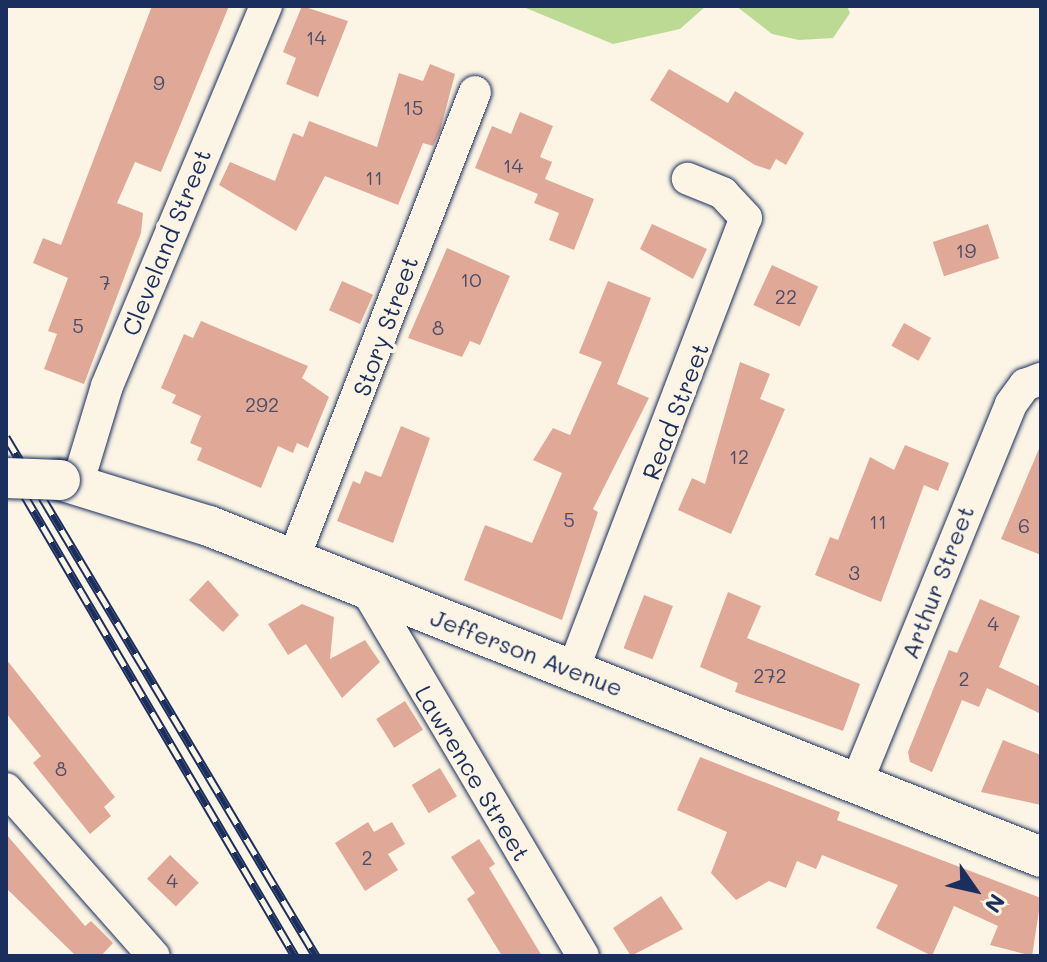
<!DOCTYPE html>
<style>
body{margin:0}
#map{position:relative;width:1047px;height:962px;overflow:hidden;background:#fcf5e5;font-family:Mali,sans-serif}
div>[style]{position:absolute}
.green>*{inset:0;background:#bcda93}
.building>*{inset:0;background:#e0a997;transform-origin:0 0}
.roads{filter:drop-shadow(0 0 2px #1b2f5e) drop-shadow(0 0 2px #1b2f5e)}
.minor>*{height:32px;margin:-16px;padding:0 16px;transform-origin:16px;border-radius:16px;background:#fcf5e5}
.major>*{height:40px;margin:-20px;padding:0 20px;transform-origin:20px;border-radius:20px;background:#fcf5e5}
.rail>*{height:9px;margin-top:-4.5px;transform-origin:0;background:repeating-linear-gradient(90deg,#fcf5e5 0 18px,#1b2f5e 0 36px);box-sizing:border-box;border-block:2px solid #1b2f5e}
.bridges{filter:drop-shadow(0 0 2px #1b2f5e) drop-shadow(0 0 2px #1b2f5e)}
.major-bridge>*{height:40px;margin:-20px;padding:0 20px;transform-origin:20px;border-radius:20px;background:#fcf5e5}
span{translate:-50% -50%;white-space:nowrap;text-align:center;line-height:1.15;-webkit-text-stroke:8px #fcf5e5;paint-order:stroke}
.number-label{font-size:20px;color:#4c4e6c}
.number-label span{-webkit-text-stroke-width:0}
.street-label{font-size:24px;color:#1b2f5e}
.frame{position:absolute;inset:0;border:8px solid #1b2f5e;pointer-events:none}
.north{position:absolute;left:935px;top:850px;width:80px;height:80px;-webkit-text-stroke:6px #fcf5e5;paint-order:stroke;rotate:124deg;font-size:22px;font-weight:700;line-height:32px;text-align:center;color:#1b2f5e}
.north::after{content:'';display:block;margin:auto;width:28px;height:36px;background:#1b2f5e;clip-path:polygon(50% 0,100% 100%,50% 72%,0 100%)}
</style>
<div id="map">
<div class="green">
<i style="clip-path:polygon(521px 6px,706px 6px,680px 29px,613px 44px)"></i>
<i style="clip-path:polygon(736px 6px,847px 6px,850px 13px,833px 38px,799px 40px,772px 34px)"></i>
</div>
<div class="building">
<i style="clip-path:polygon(152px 6px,229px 6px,161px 172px,135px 162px,117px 203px,143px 213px,141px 233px,84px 384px,44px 369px,57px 334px,48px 331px,68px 278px,33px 263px,43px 238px,61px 245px)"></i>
<i style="clip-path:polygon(302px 6px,348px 21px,318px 97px,286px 84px,296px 58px,283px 52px)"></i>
<i style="clip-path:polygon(430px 64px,455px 74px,440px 131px,433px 146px,423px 143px,398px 205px,325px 176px,296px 231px,219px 185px,230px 162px,275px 181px,293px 133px,303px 137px,309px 121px,377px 147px,399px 73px,423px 81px)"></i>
<i style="clip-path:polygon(669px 69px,728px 103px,735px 91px,804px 133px,786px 165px,776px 159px,770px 170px,755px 165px,650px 100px)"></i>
<i style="clip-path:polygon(520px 112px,553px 126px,540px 157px,552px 162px,545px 179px,594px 199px,574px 250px,549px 240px,559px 213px,534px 203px,538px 194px,475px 168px,492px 126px,511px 134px)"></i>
<i style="clip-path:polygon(652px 224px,707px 249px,693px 279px,640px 249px)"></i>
<i style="left:988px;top:224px;width:36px;height:58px;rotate:72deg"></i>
<i style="clip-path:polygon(447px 248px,510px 276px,480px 345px,470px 341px,462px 357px,408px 338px)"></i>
<i style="left:772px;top:265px;width:51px;height:44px;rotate:25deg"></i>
<i style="left:342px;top:281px;width:34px;height:32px;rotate:24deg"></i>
<i style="clip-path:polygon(608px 281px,651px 298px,617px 384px,649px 398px,593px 509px,598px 512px,562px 620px,464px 580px,485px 525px,532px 543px,562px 473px,533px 460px,553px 428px,570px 435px,602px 362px,579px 353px)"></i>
<i style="clip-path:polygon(201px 321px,308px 366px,302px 378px,329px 397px,308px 448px,297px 443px,293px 453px,278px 446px,261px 488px,197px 460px,202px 448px,190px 443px,201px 416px,172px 403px,176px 395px,161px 388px,184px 334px,193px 338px)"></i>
<i style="left:904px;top:323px;width:31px;height:26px;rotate:29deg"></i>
<i style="clip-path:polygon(740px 362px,770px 374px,760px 399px,785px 409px,731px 534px,678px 510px,692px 478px,705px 484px)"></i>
<i style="clip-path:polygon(401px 426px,430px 438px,393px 543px,337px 521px,353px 481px,360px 484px,365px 471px,381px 477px)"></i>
<i style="clip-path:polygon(1041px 444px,1041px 555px,1001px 539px)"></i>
<i style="clip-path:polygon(905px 445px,949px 463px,938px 491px,924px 485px,881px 602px,815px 575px,830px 537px,838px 540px,870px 457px,894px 470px)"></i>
<i style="clip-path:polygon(208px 580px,239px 615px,223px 632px,189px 600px)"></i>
<i style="clip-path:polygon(728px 592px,761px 606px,747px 638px,860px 684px,843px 731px,735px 692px,738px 683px,700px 667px)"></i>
<i style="left:644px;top:595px;width:31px;height:57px;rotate:21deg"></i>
<i style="clip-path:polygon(980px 599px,1020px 616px,999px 667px,1041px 687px,1041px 714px,987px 688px,979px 707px,962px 700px,932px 772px,910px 762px,908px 752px,949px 650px,957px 653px)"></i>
<i style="clip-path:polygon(302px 604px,334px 617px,330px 659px,365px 640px,380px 662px,342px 698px,306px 644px,288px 655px,268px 624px)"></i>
<i style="clip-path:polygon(6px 659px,115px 797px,104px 807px,111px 816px,90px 834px,33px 763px,41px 756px,6px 713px)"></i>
<i style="left:405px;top:701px;width:34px;height:34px;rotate:58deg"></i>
<i style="clip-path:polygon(1003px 740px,1041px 755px,1041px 805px,981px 792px)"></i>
<i style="clip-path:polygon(700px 757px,840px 812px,837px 820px,1041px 898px,1032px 956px,990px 945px,998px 926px,954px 906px,932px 956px,876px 928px,898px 885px,822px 855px,816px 869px,797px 861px,786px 888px,769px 881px,736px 900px,711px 873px,727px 832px,677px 810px)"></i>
<i style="left:440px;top:768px;width:33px;height:33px;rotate:59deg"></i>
<i style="clip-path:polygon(368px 822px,374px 832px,392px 822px,405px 844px,388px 854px,398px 870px,365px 891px,335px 843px)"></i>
<i style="clip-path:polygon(6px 834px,85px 926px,91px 921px,113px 943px,101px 956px,76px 956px,6px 888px)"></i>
<i style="clip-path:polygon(479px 839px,495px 864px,489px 868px,542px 956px,502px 956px,467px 899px,475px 893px,451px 857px)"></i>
<i style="left:170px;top:855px;width:40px;height:33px;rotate:44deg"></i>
<i style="clip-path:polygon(661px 896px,683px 929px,631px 956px,613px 928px)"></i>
</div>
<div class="roads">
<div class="minor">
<i style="left:78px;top:482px;width:100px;rotate:-73.2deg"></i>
<i style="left:107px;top:386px;width:412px;rotate:-67.3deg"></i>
<i style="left:293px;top:560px;width:502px;rotate:-68.75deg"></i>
<i style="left:366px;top:589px;width:426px;rotate:59.4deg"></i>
<i style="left:573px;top:670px;width:484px;rotate:-69.1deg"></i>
<i style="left:746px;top:218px;width:34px;rotate:-133deg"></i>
<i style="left:723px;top:193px;width:38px;rotate:-158deg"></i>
<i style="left:856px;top:784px;width:410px;rotate:-67.8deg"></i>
<i style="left:1011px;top:404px;width:24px;rotate:-54deg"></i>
<i style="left:1025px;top:385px;width:17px;rotate:-21deg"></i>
<i style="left:6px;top:789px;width:223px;rotate:48.5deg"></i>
</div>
<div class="major">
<i style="left:60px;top:480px;width:156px;rotate:17.2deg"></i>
<i style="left:209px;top:526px;width:895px;rotate:21.69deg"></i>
</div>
</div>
<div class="rail">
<i style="left:6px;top:437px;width:605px;rotate:59.15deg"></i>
<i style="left:6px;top:464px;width:571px;rotate:59.57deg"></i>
</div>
<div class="bridges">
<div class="major-bridge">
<i style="left:6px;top:478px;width:54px;rotate:2.1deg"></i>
</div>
</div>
<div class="number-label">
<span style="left:316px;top:37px">14</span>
<span style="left:159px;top:82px">9</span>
<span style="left:413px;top:107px">15</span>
<span style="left:513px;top:165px">14</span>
<span style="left:374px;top:177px">11</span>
<span style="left:966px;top:250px">19</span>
<span style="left:471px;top:279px">10</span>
<span style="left:105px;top:282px">7</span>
<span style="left:786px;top:296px">22</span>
<span style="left:78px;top:325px">5</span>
<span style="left:438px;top:327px">8</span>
<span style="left:262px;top:404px">292</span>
<span style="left:739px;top:456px">12</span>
<span style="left:569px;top:519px">5</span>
<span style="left:878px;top:521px">11</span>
<span style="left:1024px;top:525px">6</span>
<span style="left:854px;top:572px">3</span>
<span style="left:993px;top:623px">4</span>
<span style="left:770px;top:675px">272</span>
<span style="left:964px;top:678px">2</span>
<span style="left:61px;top:768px">8</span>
<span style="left:367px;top:857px">2</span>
<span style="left:172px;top:880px">4</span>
</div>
<div class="street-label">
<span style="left:166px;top:242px;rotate:-68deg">Cleveland Street</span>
<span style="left:385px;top:326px;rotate:-70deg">Story Street</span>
<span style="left:675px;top:411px;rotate:-69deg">Read Street</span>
<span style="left:937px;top:582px;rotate:-69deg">Arthur Street</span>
<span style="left:527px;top:652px;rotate:21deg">Jefferson Avenue</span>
<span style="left:473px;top:773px;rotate:59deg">Lawrence Street</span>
</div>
<div class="frame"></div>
<div class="north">N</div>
</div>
